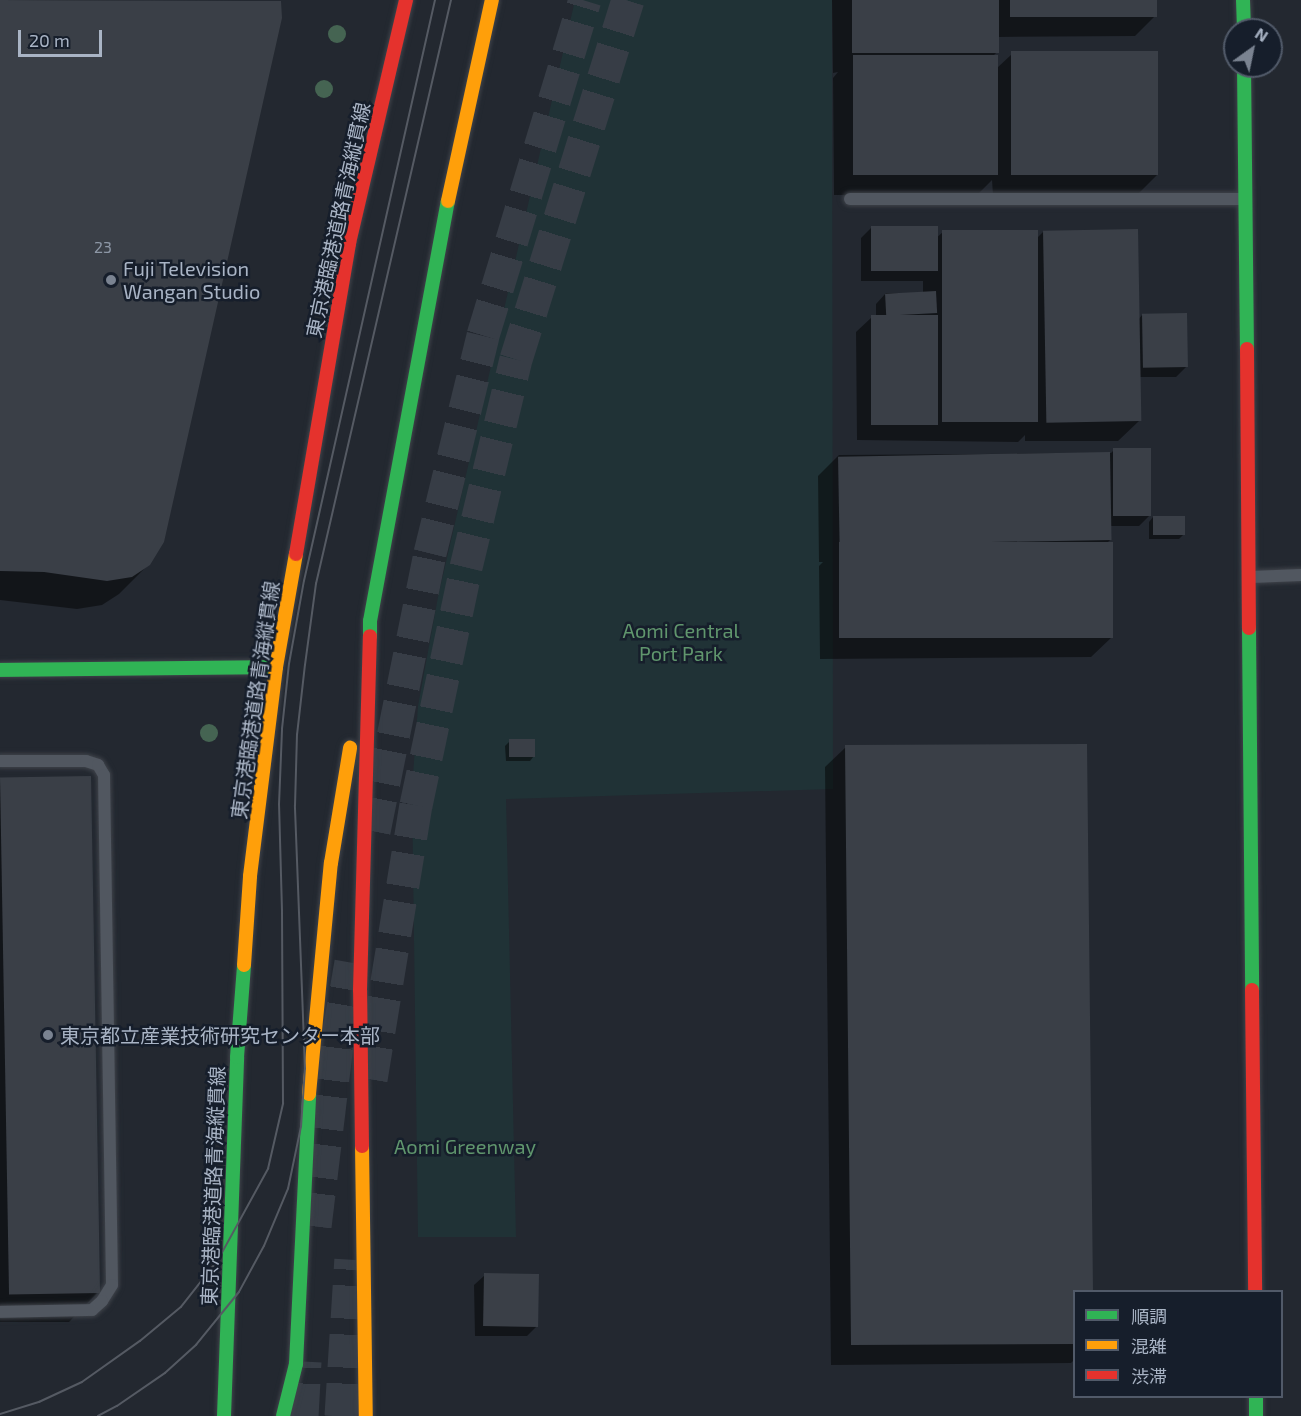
<!DOCTYPE html>
<meta charset="utf-8">
<style>
body{margin:0}
#map{position:relative;width:1301px;height:1416px;overflow:hidden;background:#232830;font-family:"Exo 2","Noto Sans JP",sans-serif}
div>[style]{position:absolute}
.green>*{inset:0;background:#203236}
.shadow>*{inset:0;background:#0007}
.building>*{inset:0;background:#3a3f47;transform-origin:0 0}
.secondary-tunnel>*{height:33px;margin-top:-16.5px;transform-origin:0;background:repeating-linear-gradient(90deg,#373d46 0 33px,transparent 0 49px)}
.roads{filter:drop-shadow(0 0 2px #3f434a) drop-shadow(0 0 2px #3f434a)}
.lane>*{height:12px;margin:-6px;padding:0 6px;transform-origin:6px;border-radius:6px;background:#515760}
.fast>*{height:14px;margin:-7px;padding:0 7px;transform-origin:7px;border-radius:7px;background:#30b455}
.slow>*{height:14px;margin:-7px;padding:0 7px;transform-origin:7px;border-radius:7px;background:#ff9f0a}
.jam>*{height:14px;margin:-7px;padding:0 7px;transform-origin:7px;border-radius:7px;background:#e5322d}
.tram>*{height:1.5px;margin:-0.75px;padding:0 0.75px;transform-origin:0.75px;border-radius:0.75px;background:#555a63}
.trees>*{width:18px;height:18px;margin:-9px;border-radius:50%;background:#456452}
.dots>*{width:16px;height:16px;translate:-50% -50%;box-sizing:border-box;border:3px solid #161e2b;border-radius:50%}
span{translate:-50% -50%;white-space:nowrap;text-align:center;line-height:1.15;-webkit-text-stroke:5px #161e2b;paint-order:stroke}
.number-label{font-size:16px;color:#8d97a6}
.number-label span{-webkit-text-stroke-width:0}
.street-label{font-size:20px;color:#a9b4c5}
.poi-label{font-size:20px;color:#a9b4c5}
.left{translate:0 -50%;text-align:left}
.park-label{font-size:20px;color:#60966d}
.legend{position:absolute;left:1073px;top:1290px;width:210px;height:108px;box-sizing:border-box;background:#161e2b;border:2px solid #515a69;margin:0;padding:8px 10px;list-style:none;font-size:18px;color:#a9b4c5}
.legend li{display:flex;align-items:center;gap:12px;height:30px}
.legend b{width:30px;border:2px solid #515a69}
.north{position:absolute;left:1223px;top:18px;width:60px;height:60px;box-sizing:border-box;background:#161e2b;border:2px solid #515a69;border-radius:50%;rotate:33deg;font-size:16px;font-weight:700;line-height:24px;text-align:center;color:#a9b4c5}
.north::after{content:'';display:block;margin:auto;width:21px;height:27px;background:#7a8391;clip-path:polygon(50% 0,100% 100%,50% 72%,0 100%)}
.scale{position:absolute;left:18px;top:30px;width:84px;height:27px;box-sizing:border-box;border:3px solid #a9b4c5;border-top:0;padding-left:8px;font-size:18px;line-height:21px;white-space:nowrap;color:#a9b4c5;-webkit-text-stroke:4px #161e2b;paint-order:stroke}
</style>
<div id="map">
<div class="green">
<i style="clip-path:polygon(575px 0,832px 0,833px 789px,506px 799px,516px 1237px,418px 1237px,412px 789px,418px 706px,438px 597px)"></i>
</div>
<div class="shadow">
<i style="clip-path:polygon(0 0,279px 2px,163px 542px,149px 564px,119px 594px,102px 605px,77px 609px,0 600px)"></i>
<i style="clip-path:polygon(832px 0,1156px 0,1156px 15px,1135px 36px,998px 37px,998px 51px,992px 57px,997px 68px,1012px 54px,1158px 174px,1137px 195px,993px 195px,992px 180px,977px 195px,834px 195px,833px 78px,838px 72px,833px 73px)"></i>
<i style="clip-path:polygon(871px 228px,936px 238px,943px 232px,1037px 238px,1044px 231px,1138px 320px,1142px 315px,1186px 367px,1176px 377px,1138px 377px,1139px 421px,1118px 441px,1025px 441px,1025px 435px,1018px 442px,857px 440px,856px 332px,872px 317px,876px 317px,876px 304px,886px 293px,923px 293px,923px 281px,861px 281px,861px 238px)"></i>
<i style="clip-path:polygon(1114px 450px,1150px 515px,1139px 526px,1110px 526px,1110px 540px,1106px 544px,1112px 637px,1091px 657px,820px 659px,819px 566px,823px 562px,819px 562px,818px 476px,839px 455px,1111px 453px)"></i>
<i style="clip-path:polygon(1153px 517px,1184px 534px,1179px 539px,1149px 539px,1149px 522px)"></i>
<i style="clip-path:polygon(510px 741px,534px 756px,530px 761px,506px 761px,505px 746px)"></i>
<i style="clip-path:polygon(846px 747px,1074px 1292px,1074px 1360px,1071px 1363px,831px 1365px,825px 767px)"></i>
<i style="clip-path:polygon(0 779px,98px 1292px,69px 1322px,0 1322px)"></i>
<i style="clip-path:polygon(485px 1275px,537px 1326px,527px 1336px,475px 1336px,474px 1285px)"></i>
</div>
<div class="building">
<i style="clip-path:polygon(0 0,281px 1px,282px 18px,164px 542px,150px 565px,132px 577px,107px 581px,44px 572px,0 571px)"></i>
<i style="left:852px;top:0;width:147px;height:53px"></i>
<i style="left:1010px;top:0;width:147px;height:17px"></i>
<i style="left:1158px;top:51px;width:124px;height:147px;rotate:90deg"></i>
<i style="left:998px;top:55px;width:120px;height:145px;rotate:90deg"></i>
<i style="left:871px;top:226px;width:67px;height:45px"></i>
<i style="left:1138px;top:229px;width:192px;height:95px;rotate:89deg"></i>
<i style="left:942px;top:230px;width:96px;height:192px"></i>
<i style="left:936px;top:291px;width:22px;height:51px;rotate:87deg"></i>
<i style="left:1187px;top:313px;width:54px;height:45px;rotate:89deg"></i>
<i style="left:871px;top:315px;width:67px;height:110px"></i>
<i style="left:1151px;top:448px;width:68px;height:38px;rotate:90deg"></i>
<i style="left:1110px;top:452px;width:88px;height:272px;rotate:89deg"></i>
<i style="left:1153px;top:516px;width:32px;height:19px"></i>
<i style="left:1113px;top:542px;width:96px;height:274px;rotate:90deg"></i>
<i style="left:509px;top:739px;width:26px;height:18px"></i>
<i style="clip-path:polygon(1087px 744px,1093px 1292px,1074px 1292px,1074px 1344px,851px 1345px,845px 745px)"></i>
<i style="left:91px;top:776px;width:517px;height:91px;rotate:89deg"></i>
<i style="left:484px;top:1273px;width:55px;height:53px;rotate:1deg"></i>
</div>
<div class="secondary-tunnel">
<i style="left:374px;top:831px;width:284px;rotate:-78.6deg"></i>
<i style="left:430px;top:553px;width:224px;rotate:-76.3deg"></i>
<i style="left:483px;top:335px;width:350px;rotate:-73.1deg"></i>
<i style="left:371px;top:1079px;width:278px;rotate:-80.7deg"></i>
<i style="left:416px;top:805px;width:243px;rotate:-78.1deg"></i>
<i style="left:466px;top:567px;width:214px;rotate:-76.5deg"></i>
<i style="left:516px;top:359px;width:376px;rotate:-72.7deg"></i>
<i style="left:315px;top:1226px;width:190px;rotate:-83.1deg"></i>
<i style="left:338px;top:1037px;width:76px;rotate:-80.2deg"></i>
<i style="left:302px;top:1416px;width:55px;rotate:-86.9deg"></i>
<i style="left:341px;top:1416px;width:157px;rotate:-86.4deg"></i>
</div>
<div class="roads">
<div class="lane">
<i style="left:850px;top:199px;width:395px"></i>
<i style="left:1251px;top:577px;width:50px;rotate:-2.3deg"></i>
<i style="left:0;top:761px;width:86px"></i>
<i style="left:86px;top:761px;width:13px;rotate:18deg"></i>
<i style="left:98px;top:765px;width:12px;rotate:59deg"></i>
<i style="left:104px;top:775px;width:510px;rotate:89.1deg"></i>
<i style="left:112px;top:1285px;width:19px;rotate:122deg"></i>
<i style="left:102px;top:1301px;width:13px;rotate:138deg"></i>
<i style="left:92px;top:1310px;width:92px;rotate:178.8deg"></i>
</div>
<div class="fast">
<i style="left:1243px;top:0;width:30px;rotate:88deg"></i>
<i style="left:1244px;top:66px;width:283px;rotate:89.4deg"></i>
<i style="left:1249px;top:628px;width:362px;rotate:89.5deg"></i>
<i style="left:370px;top:636px;width:15px;rotate:-90deg"></i>
<i style="left:370px;top:621px;width:427px;rotate:-79.5deg"></i>
<i style="left:0;top:670px;width:276px;rotate:-0.6deg"></i>
<i style="left:1256px;top:1396px;width:20px;rotate:90deg"></i>
<i style="left:224px;top:1416px;width:359px;rotate:-87.9deg"></i>
<i style="left:237px;top:1057px;width:92px;rotate:-85.6deg"></i>
<i style="left:283px;top:1416px;width:54px;rotate:-76deg"></i>
<i style="left:296px;top:1364px;width:270px;rotate:-87.2deg"></i>
</div>
<div class="slow">
<i style="left:448px;top:201px;width:206px;rotate:-77.7deg"></i>
<i style="left:244px;top:965px;width:89px;rotate:-86.1deg"></i>
<i style="left:250px;top:876px;width:211px;rotate:-82.9deg"></i>
<i style="left:276px;top:667px;width:115px;rotate:-80deg"></i>
<i style="left:309px;top:1094px;width:232px;rotate:-84.6deg"></i>
<i style="left:331px;top:863px;width:117px;rotate:-80.6deg"></i>
<i style="left:362px;top:1146px;width:270px;rotate:89.2deg"></i>
</div>
<div class="jam">
<i style="left:1247px;top:349px;width:279px;rotate:89.6deg"></i>
<i style="left:296px;top:554px;width:315px;rotate:-80.3deg"></i>
<i style="left:349px;top:243px;width:250px;rotate:-76.8deg"></i>
<i style="left:1252px;top:990px;width:302px;rotate:89.4deg"></i>
<i style="left:362px;top:1146px;width:156px;rotate:-90.7deg"></i>
<i style="left:360px;top:990px;width:354px;rotate:-88.4deg"></i>
</div>
</div>
<div class="tram">
<i style="left:0;top:1414px;width:41px;rotate:-17.1deg"></i>
<i style="left:39px;top:1402px;width:47px;rotate:-24.9deg"></i>
<i style="left:82px;top:1382px;width:71px;rotate:-35.3deg"></i>
<i style="left:140px;top:1341px;width:53px;rotate:-39.7deg"></i>
<i style="left:181px;top:1307px;width:60px;rotate:-51.8deg"></i>
<i style="left:218px;top:1260px;width:104px;rotate:-61.2deg"></i>
<i style="left:268px;top:1169px;width:67px;rotate:-77deg"></i>
<i style="left:283px;top:1104px;width:193px;rotate:-90.3deg"></i>
<i style="left:282px;top:911px;width:106px;rotate:-91.6deg"></i>
<i style="left:279px;top:805px;width:76px;rotate:-87.7deg"></i>
<i style="left:282px;top:729px;width:65px;rotate:-83.9deg"></i>
<i style="left:289px;top:664px;width:84px;rotate:-79.8deg"></i>
<i style="left:304px;top:581px;width:596px;rotate:-77.29deg"></i>
<i style="left:98px;top:1416px;width:21px;rotate:-28deg"></i>
<i style="left:117px;top:1406px;width:58px;rotate:-34.5deg"></i>
<i style="left:165px;top:1373px;width:42px;rotate:-42.1deg"></i>
<i style="left:196px;top:1345px;width:68px;rotate:-50.9deg"></i>
<i style="left:239px;top:1292px;width:52px;rotate:-61.5deg"></i>
<i style="left:264px;top:1246px;width:62px;rotate:-67.2deg"></i>
<i style="left:288px;top:1189px;width:63px;rotate:-78.2deg"></i>
<i style="left:301px;top:1127px;width:58px;rotate:-86.1deg"></i>
<i style="left:305px;top:1069px;width:263px;rotate:-92.2deg"></i>
<i style="left:295px;top:806px;width:71px;rotate:-88.4deg"></i>
<i style="left:297px;top:735px;width:70px;rotate:-83.5deg"></i>
<i style="left:305px;top:665px;width:82px;rotate:-82.3deg"></i>
<i style="left:316px;top:584px;width:599px;rotate:-76.98deg"></i>
</div>
<div class="trees">
<i style="left:337px;top:34px"></i>
<i style="left:324px;top:89px"></i>
<i style="left:209px;top:733px"></i>
</div>
<div class="dots">
<i style="left:111px;top:280px;background:#7a8391"></i>
<i style="left:48px;top:1035px;background:#7a8391"></i>
</div>
<div class="number-label">
<span style="left:103px;top:247px">23</span>
</div>
<div class="street-label">
<span style="left:338px;top:220px;rotate:-78deg">東京港臨港道路青海縦貫線</span>
<span style="left:255px;top:700px;rotate:-82deg">東京港臨港道路青海縦貫線</span>
<span style="left:213px;top:1186px;rotate:-88deg">東京港臨港道路青海縦貫線</span>
</div>
<div class="poi-label">
<span class="left" style="left:123px;top:280px">Fuji Television<br>Wangan Studio</span>
<span class="left" style="left:60px;top:1035px">東京都立産業技術研究センター本部</span>
</div>
<div class="park-label">
<span style="left:681px;top:642px">Aomi Central<br>Port Park</span>
<span style="left:465px;top:1146px">Aomi Greenway</span>
</div>
<ul class="legend">
<li><b style="height:8px;background:#30b455"></b>順調</li>
<li><b style="height:8px;background:#ff9f0a"></b>混雑</li>
<li><b style="height:8px;background:#e5322d"></b>渋滞</li>
</ul>
<div class="north">N</div>
<div class="scale">20 m</div>
</div>
